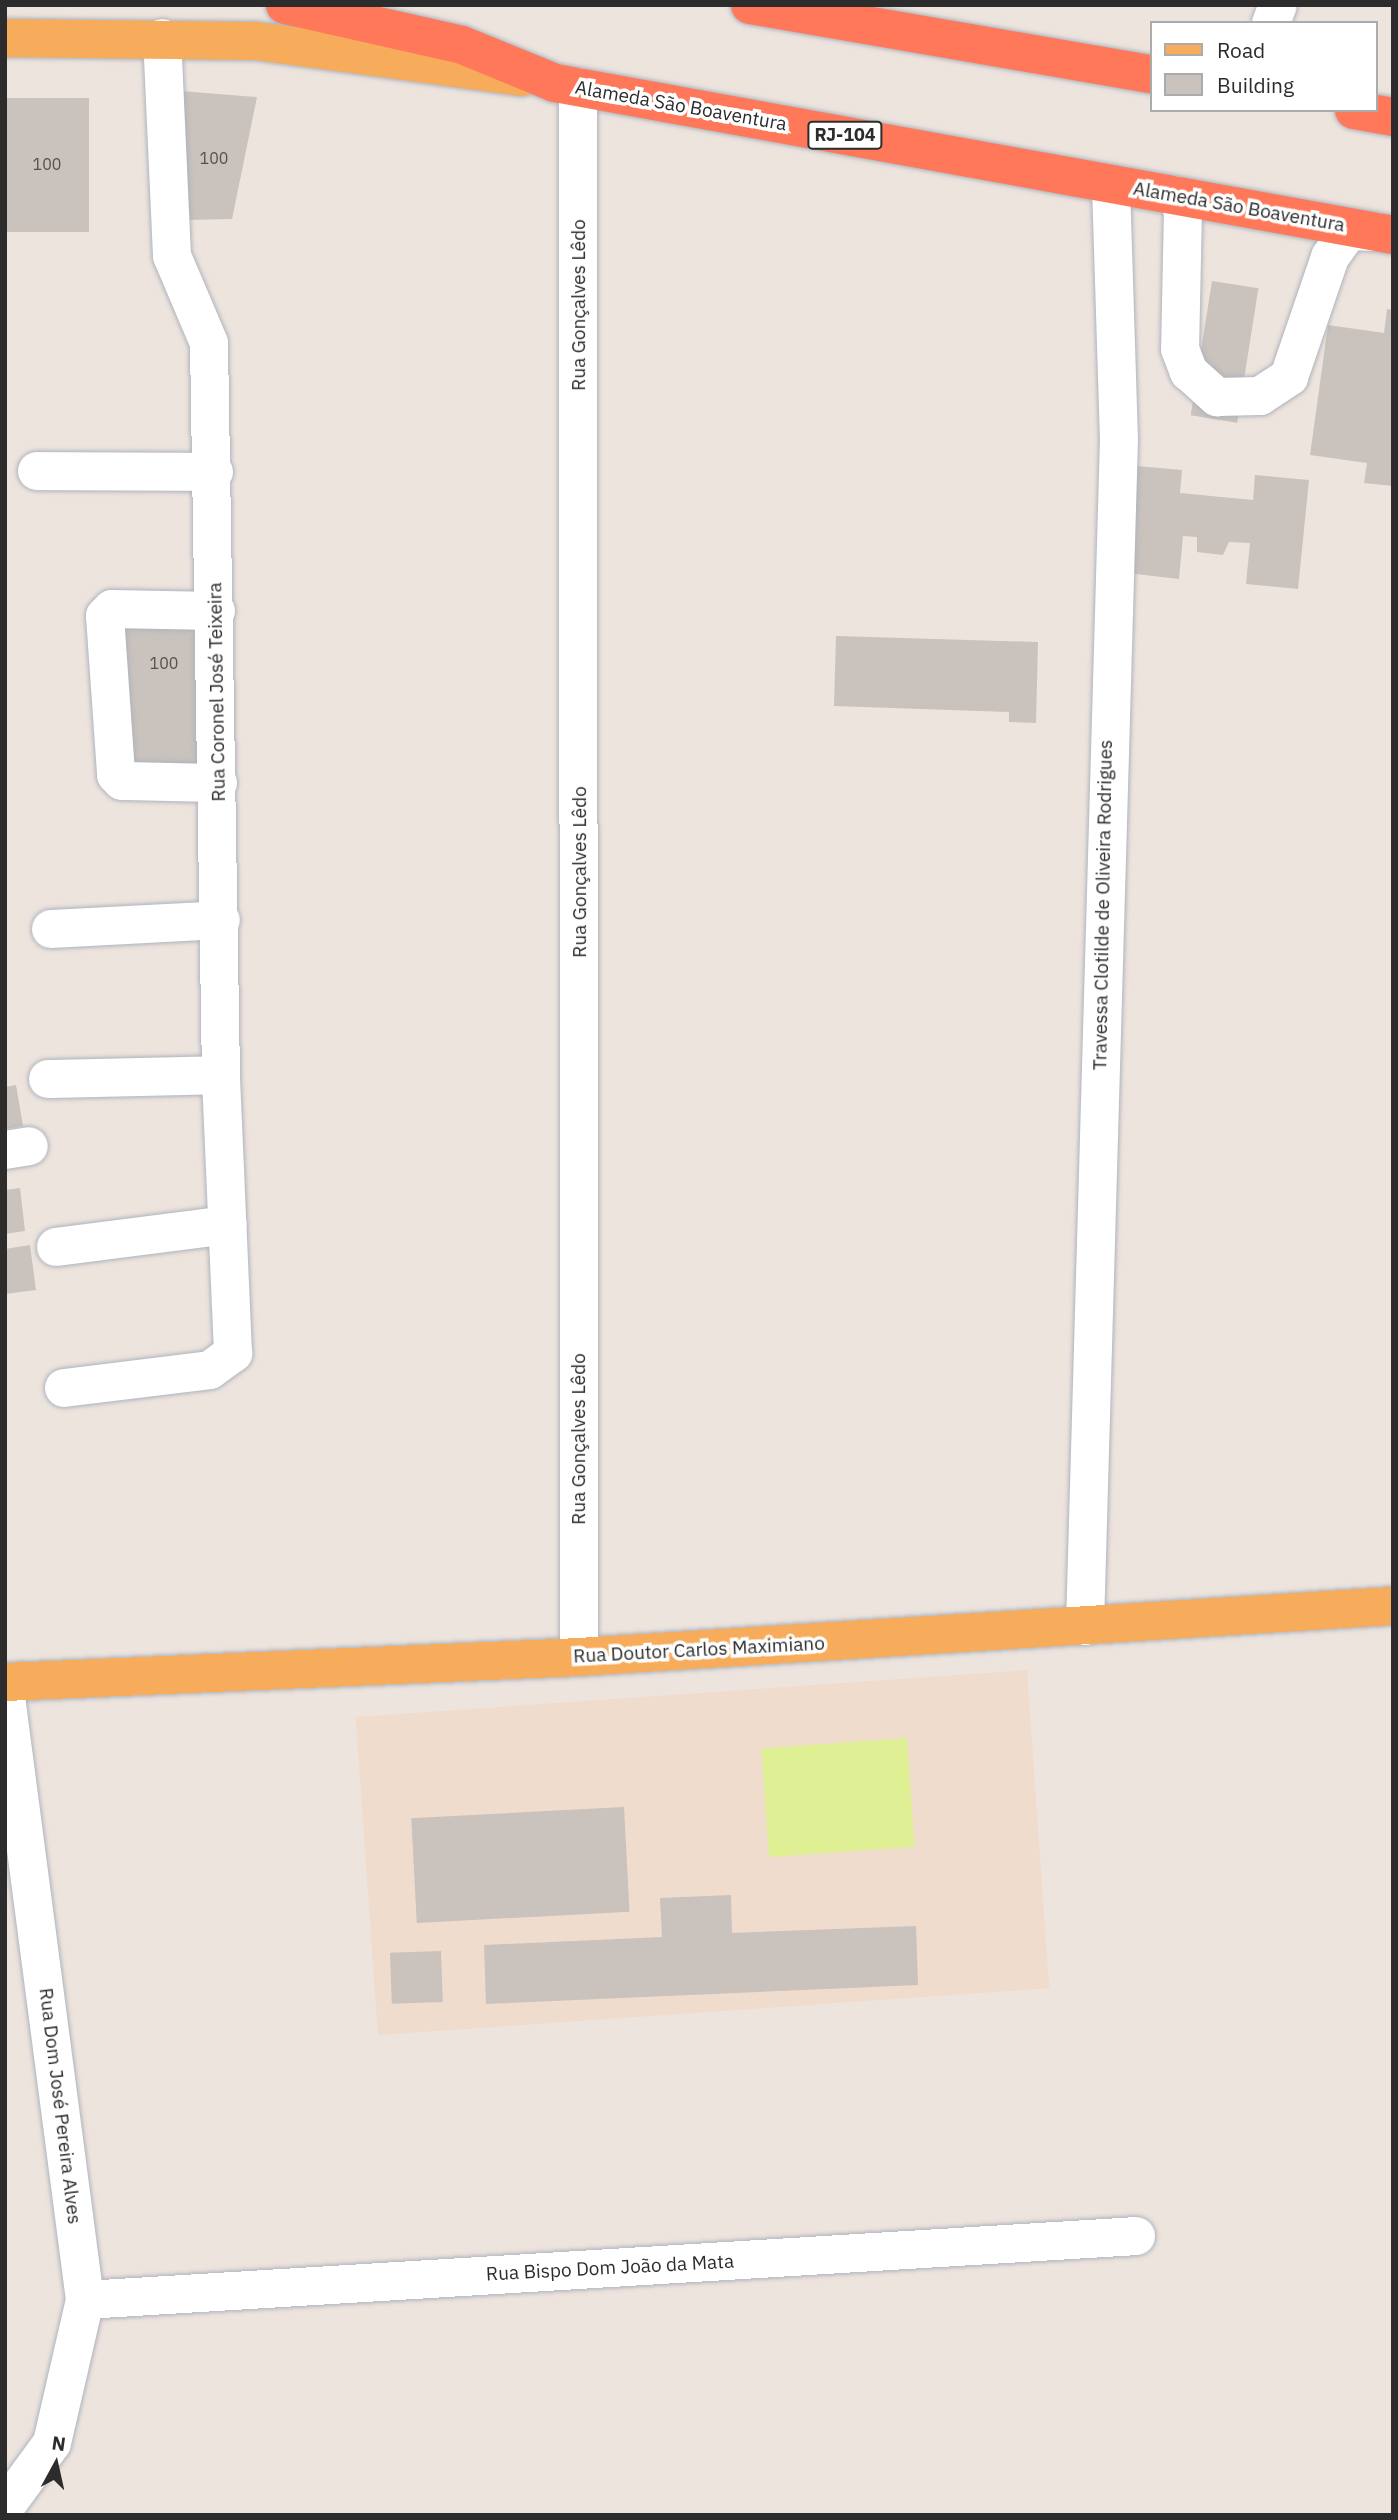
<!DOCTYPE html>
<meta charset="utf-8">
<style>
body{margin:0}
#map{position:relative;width:1398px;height:2520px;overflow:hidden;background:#eee4de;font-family:"IBM Plex Sans",sans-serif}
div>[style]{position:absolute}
.education>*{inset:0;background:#f0dccd;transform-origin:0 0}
.pitch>*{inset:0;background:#deef94;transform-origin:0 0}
.building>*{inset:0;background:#c9c2bd;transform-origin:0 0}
.roads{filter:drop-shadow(0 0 2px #aeb4bc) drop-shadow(0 0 2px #aeb4bc)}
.minor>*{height:38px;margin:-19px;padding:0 19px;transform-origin:19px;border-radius:19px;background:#fff}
.major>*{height:38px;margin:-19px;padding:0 19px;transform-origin:19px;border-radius:19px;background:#f7ac5b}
.highway>*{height:38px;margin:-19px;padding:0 19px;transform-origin:19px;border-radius:19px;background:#ff7859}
span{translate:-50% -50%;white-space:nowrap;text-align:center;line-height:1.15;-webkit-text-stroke:7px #fff;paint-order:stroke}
.number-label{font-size:16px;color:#535250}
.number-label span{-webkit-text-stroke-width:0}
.shield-label span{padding:2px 5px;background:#fff;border:2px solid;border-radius:5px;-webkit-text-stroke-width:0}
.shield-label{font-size:18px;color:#2c2c2c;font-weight:700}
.street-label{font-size:19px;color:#2c2c2c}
.frame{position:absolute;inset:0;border:7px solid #2c2c2c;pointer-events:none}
.legend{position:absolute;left:1150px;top:21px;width:228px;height:91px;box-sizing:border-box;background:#fff;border:2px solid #ababab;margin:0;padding:9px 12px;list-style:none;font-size:21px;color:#2c2c2c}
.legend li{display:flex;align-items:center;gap:14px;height:35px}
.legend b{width:35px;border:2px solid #ababab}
.north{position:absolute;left:21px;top:2429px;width:70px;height:70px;-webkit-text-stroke:5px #fff;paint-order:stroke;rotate:8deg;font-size:19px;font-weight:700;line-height:28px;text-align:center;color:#2c2c2c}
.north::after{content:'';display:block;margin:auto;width:24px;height:32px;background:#2c2c2c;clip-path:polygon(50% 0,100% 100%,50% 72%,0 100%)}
</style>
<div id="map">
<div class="education">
<i style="left:1027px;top:1670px;width:319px;height:673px;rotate:86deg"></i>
</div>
<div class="pitch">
<i style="left:907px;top:1738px;width:109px;height:146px;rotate:86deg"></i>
</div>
<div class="building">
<i style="clip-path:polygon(180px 91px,257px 97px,232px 219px,185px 220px)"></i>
<i style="left:5px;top:98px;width:84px;height:134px"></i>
<i style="left:1212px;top:281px;width:47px;height:136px;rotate:9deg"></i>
<i style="clip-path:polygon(1387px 309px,1393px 310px,1393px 486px,1364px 483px,1367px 463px,1310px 455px,1328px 325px,1384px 333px)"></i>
<i style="clip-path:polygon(1137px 466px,1182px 470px,1180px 493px,1253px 500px,1255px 475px,1309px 480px,1298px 589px,1246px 584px,1250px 543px,1229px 542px,1223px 555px,1197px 552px,1197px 537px,1183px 536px,1179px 579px,1127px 573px)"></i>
<i style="left:124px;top:623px;width:79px;height:145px;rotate:1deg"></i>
<i style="clip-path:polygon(836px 636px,1038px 642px,1036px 723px,1009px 722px,1009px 712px,834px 706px)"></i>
<i style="clip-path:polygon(16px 1085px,23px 1126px,5px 1129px,5px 1087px)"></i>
<i style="clip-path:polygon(20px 1188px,25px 1231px,5px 1234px,5px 1190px)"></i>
<i style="clip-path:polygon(30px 1245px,36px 1290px,5px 1294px,5px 1249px)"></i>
<i style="left:624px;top:1807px;width:105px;height:213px;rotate:87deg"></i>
<i style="clip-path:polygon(731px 1895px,732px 1933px,916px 1926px,918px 1985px,486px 2004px,484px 1945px,662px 1937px,660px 1898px)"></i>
<i style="left:441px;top:1951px;width:51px;height:51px;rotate:88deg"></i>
</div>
<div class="roads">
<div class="minor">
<i style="left:1271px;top:23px;width:19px;rotate:-69deg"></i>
<i style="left:578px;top:87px;width:1570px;rotate:89.96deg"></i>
<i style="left:1174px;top:195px;width:17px;rotate:57deg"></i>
<i style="left:1183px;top:209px;width:140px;rotate:91.2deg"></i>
<i style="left:1180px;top:349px;width:25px;rotate:69deg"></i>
<i style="left:1189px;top:372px;width:38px;rotate:42deg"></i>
<i style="left:1217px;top:397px;width:43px;rotate:-1.3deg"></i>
<i style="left:1260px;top:396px;width:35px;rotate:-33deg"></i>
<i style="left:1289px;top:377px;width:127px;rotate:-71.1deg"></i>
<i style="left:1330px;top:257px;width:32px;rotate:-54deg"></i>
<i style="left:1349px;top:231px;width:28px;rotate:2deg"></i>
<i style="left:37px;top:471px;width:177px;rotate:0.3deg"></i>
<i style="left:216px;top:611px;width:104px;rotate:-178.9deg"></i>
<i style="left:112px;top:609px;width:10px;rotate:135deg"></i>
<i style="left:105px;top:616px;width:159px;rotate:86deg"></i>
<i style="left:116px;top:775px;width:8px;rotate:45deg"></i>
<i style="left:122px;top:781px;width:96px;rotate:1.2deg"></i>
<i style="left:51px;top:929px;width:170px;rotate:-3deg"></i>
<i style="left:48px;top:1079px;width:173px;rotate:-1.3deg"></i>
<i style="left:5px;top:1150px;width:24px;rotate:-9deg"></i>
<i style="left:56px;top:1247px;width:173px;rotate:-7.3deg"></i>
<i style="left:64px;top:1388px;width:147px;rotate:-7deg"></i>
<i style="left:210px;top:1370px;width:29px;rotate:-36deg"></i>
<i style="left:233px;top:1353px;width:278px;rotate:-92.5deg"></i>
<i style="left:221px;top:1075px;width:732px;rotate:-90.94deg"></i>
<i style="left:209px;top:343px;width:95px;rotate:-113deg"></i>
<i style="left:172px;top:256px;width:218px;rotate:-92.6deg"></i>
<i style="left:1085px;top:1626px;width:1186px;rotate:-88.36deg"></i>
<i style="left:1119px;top:440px;width:256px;rotate:-91.8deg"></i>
<i style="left:5px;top:1689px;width:616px;rotate:82.54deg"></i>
<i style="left:85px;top:2300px;width:147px;rotate:103deg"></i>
<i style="left:52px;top:2443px;width:79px;rotate:126.3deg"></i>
<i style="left:85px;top:2300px;width:1053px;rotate:-3.48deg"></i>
</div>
<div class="major">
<i style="left:5px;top:38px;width:251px;rotate:0.7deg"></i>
<i style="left:256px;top:41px;width:268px;rotate:7.7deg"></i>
<i style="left:5px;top:1682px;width:575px;rotate:-2.49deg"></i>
<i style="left:579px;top:1657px;width:816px;rotate:-3.59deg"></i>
</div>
<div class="highway">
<i style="left:285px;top:5px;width:181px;rotate:12.7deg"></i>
<i style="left:462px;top:45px;width:100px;rotate:22.2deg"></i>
<i style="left:555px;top:83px;width:852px;rotate:10.28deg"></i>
<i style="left:750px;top:5px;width:407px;rotate:9.8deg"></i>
<i style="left:1354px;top:110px;width:40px;rotate:10deg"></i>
</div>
</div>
<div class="number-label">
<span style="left:214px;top:158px">100</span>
<span style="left:47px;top:164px">100</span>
<span style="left:164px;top:663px">100</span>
</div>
<div class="shield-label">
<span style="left:845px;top:135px">RJ-104</span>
</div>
<div class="street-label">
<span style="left:681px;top:106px;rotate:10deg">Alameda São Boaventura</span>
<span style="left:1239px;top:207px;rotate:10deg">Alameda São Boaventura</span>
<span style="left:579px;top:305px;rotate:-90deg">Rua Gonçalves Lêdo</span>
<span style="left:217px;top:692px;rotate:-91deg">Rua Coronel José Teixeira</span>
<span style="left:580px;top:872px;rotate:-90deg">Rua Gonçalves Lêdo</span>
<span style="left:1103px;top:905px;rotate:-89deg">Travessa Clotilde de Oliveira Rodrigues</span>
<span style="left:579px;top:1439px;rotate:-90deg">Rua Gonçalves Lêdo</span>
<span style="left:699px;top:1650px;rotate:-3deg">Rua Doutor Carlos Maximiano</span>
<span style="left:60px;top:2106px;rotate:83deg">Rua Dom José Pereira Alves</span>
<span style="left:610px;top:2268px;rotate:-3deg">Rua Bispo Dom João da Mata</span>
</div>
<div class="frame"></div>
<ul class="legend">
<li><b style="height:9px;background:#f7ac5b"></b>Road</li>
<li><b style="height:19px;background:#c9c2bd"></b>Building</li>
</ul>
<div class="north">N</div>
</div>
